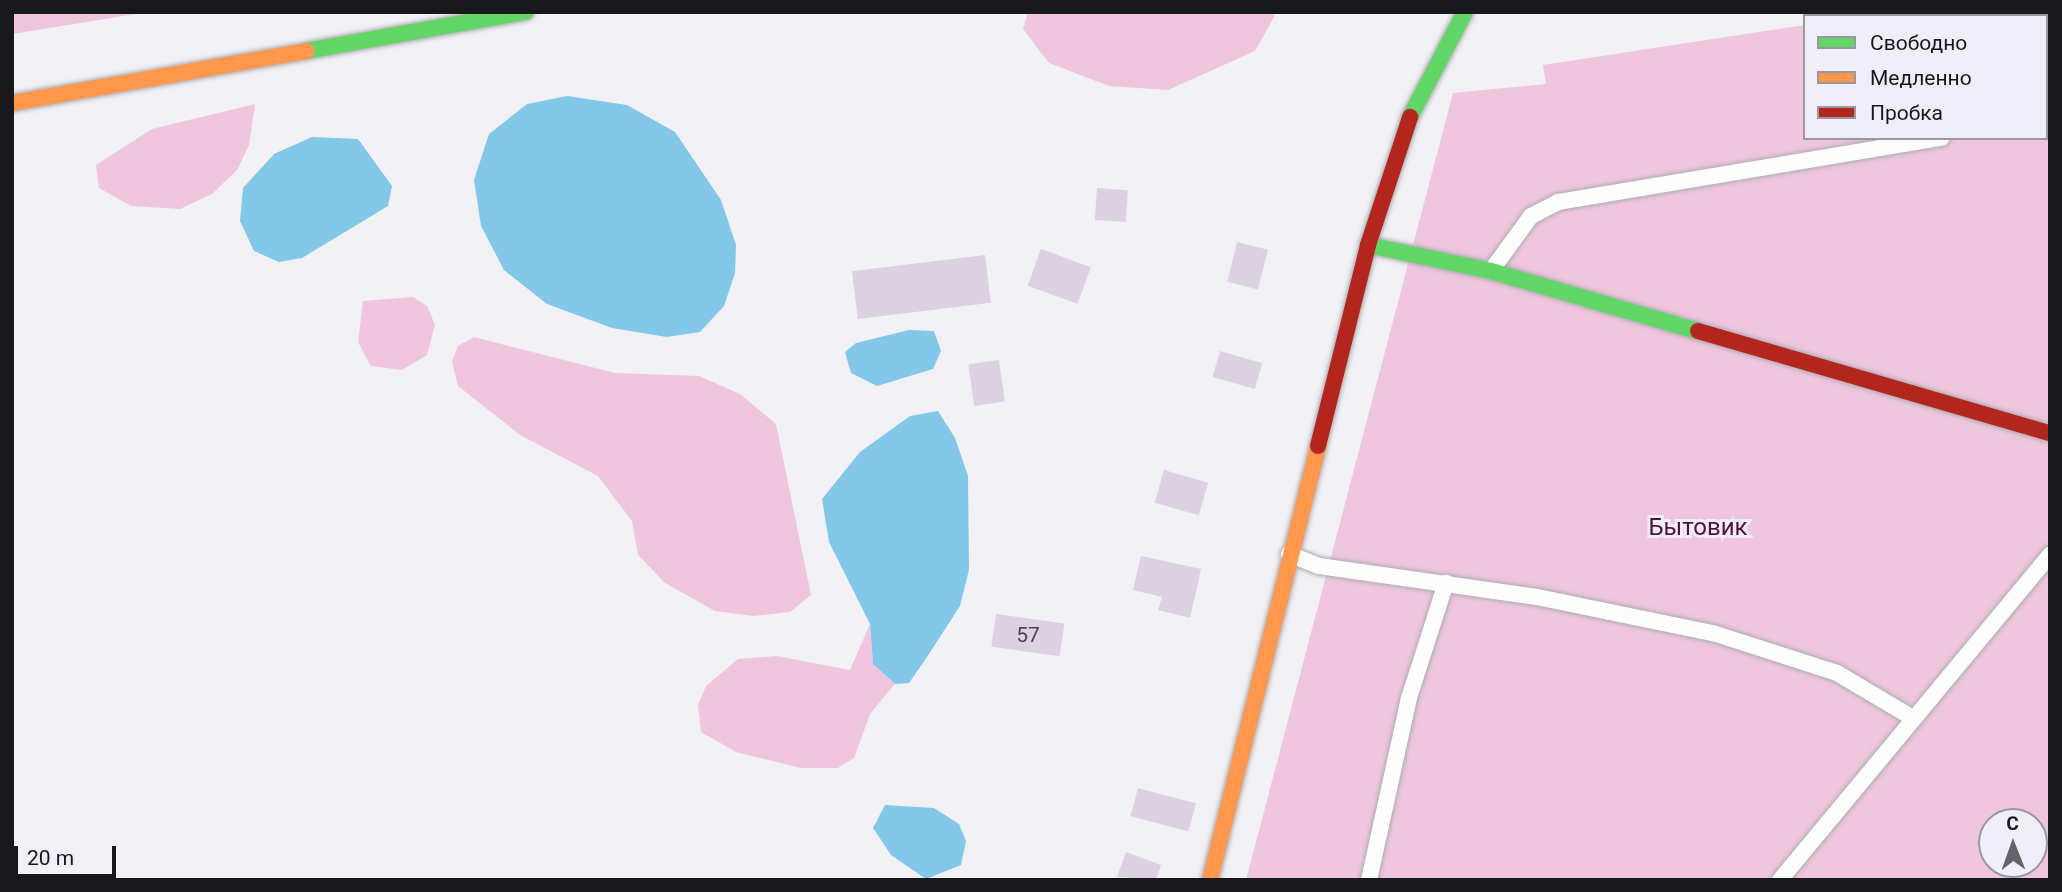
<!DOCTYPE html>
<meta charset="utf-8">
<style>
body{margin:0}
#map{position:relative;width:2062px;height:892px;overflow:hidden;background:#f1f1f6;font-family:Roboto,sans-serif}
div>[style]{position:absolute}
.green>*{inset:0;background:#f0c6df}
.water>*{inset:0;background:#84c8e9}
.building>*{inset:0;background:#dcd2e2;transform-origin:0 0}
.roads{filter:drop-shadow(0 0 2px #acacb0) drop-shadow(0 0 2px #acacb0)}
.lane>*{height:16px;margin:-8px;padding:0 8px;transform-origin:8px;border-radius:8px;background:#fdfdfe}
.fast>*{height:16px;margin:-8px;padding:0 8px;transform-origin:8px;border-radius:8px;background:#63d668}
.slow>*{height:16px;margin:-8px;padding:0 8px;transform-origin:8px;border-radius:8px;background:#ff974d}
.jam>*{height:16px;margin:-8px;padding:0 8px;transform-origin:8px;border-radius:8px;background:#b3261e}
span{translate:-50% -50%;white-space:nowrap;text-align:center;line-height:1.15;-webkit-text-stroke:6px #efeef9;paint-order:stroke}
.number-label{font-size:21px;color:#49464e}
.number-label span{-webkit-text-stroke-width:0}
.park-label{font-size:24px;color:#560f3d}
.frame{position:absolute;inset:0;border:14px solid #18181c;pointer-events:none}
.legend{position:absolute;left:1803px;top:14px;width:245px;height:126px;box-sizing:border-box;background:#efeef9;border:2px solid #9998a1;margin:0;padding:9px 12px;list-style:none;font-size:21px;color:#18181c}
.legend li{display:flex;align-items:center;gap:14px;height:35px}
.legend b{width:35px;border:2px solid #9998a1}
.north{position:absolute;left:1978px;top:808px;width:70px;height:70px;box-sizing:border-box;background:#efeef9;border:2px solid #9998a1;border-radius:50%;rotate:359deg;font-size:19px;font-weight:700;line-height:28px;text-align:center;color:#18181c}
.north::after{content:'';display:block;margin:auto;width:24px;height:32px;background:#646468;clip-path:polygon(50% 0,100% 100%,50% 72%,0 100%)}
.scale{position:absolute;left:14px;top:846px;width:102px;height:32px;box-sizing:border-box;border:4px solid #18181c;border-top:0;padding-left:9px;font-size:21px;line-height:24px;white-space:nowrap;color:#18181c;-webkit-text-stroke:5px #efeef9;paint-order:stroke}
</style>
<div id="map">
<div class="green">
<i style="clip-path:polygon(12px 12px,148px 12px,12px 34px)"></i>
<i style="clip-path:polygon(1028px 12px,1274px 12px,1274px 17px,1255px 51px,1168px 90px,1109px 86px,1049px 63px,1023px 29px)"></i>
<i style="clip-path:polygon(evenodd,1890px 12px,2050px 12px,2050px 880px,1246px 880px,1453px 93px,1546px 84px,1543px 65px,1805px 25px,1805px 138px,2046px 138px,2046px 16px,1867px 16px,1890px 12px,1992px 822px,2034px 822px,2034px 864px,1992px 864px,1992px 822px)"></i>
<i style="clip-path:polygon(255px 104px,249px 145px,237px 170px,212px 194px,180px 209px,131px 206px,99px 188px,96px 165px,152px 129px)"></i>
<i style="clip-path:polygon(413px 297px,427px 306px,435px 325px,427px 355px,402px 370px,371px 366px,358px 342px,363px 301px)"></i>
<i style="clip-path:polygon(474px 337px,615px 373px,699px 376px,740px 394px,776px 424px,811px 595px,790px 612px,753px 616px,715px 611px,665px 583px,638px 555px,632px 521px,598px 476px,520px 435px,458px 386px,452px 362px,458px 346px)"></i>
<i style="clip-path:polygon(870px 624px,873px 664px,895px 684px,870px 714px,854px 758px,838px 768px,801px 768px,736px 752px,701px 732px,698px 705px,706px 686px,738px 659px,777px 656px,850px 670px)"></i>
</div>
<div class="water">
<i style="clip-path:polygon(567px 96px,627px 105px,675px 132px,721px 200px,736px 245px,735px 273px,724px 306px,700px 332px,667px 337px,612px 328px,547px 304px,504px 270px,481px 226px,474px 180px,489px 134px,527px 104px)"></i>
<i style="clip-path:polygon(312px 137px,358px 139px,392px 186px,388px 206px,302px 258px,279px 262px,254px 251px,240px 221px,243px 188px,274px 154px)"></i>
<i style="clip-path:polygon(909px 330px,934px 331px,941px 351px,933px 369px,877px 386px,851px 373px,845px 352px,856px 343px)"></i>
<i style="clip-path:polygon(938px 411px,955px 438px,968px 476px,969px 570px,960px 606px,927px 657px,909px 683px,895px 684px,873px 664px,870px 624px,829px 542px,822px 499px,860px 452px,910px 416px)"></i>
<i style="clip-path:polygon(885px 805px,934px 808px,959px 824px,966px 841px,961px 865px,926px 879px,891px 855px,873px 828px)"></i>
</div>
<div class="building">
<i style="left:1097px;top:188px;width:31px;height:32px;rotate:4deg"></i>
<i style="left:1237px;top:242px;width:32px;height:41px;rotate:14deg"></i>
<i style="left:1041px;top:249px;width:53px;height:39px;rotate:20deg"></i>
<i style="left:985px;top:255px;width:48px;height:134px;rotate:83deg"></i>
<i style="left:1220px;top:351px;width:44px;height:27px;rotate:16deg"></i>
<i style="left:999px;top:360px;width:42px;height:31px;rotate:82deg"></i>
<i style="left:1164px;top:470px;width:46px;height:34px;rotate:16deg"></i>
<i style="clip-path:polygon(1141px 556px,1201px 569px,1190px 618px,1158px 610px,1162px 597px,1133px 590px)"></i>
<i style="left:996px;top:614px;width:69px;height:33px;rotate:8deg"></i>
<i style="left:1138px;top:788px;width:60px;height:29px;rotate:15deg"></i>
<i style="clip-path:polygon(1126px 852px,1161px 865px,1156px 880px,1117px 877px)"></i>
</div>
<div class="roads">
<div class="lane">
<i style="left:2046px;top:121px;width:4px;rotate:-14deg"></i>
<i style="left:1491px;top:271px;width:68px;rotate:-54deg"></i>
<i style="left:1531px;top:216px;width:30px;rotate:-27deg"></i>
<i style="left:1558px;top:202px;width:389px;rotate:-9.5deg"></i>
<i style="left:1289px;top:554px;width:32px;rotate:22deg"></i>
<i style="left:1319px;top:566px;width:220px;rotate:8.1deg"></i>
<i style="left:1537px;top:597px;width:180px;rotate:11.6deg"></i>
<i style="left:1713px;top:633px;width:130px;rotate:17.9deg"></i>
<i style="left:1837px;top:673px;width:86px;rotate:30.7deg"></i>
<i style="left:1369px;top:880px;width:186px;rotate:-77.6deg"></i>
<i style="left:1409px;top:698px;width:121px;rotate:-72.2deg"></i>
<i style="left:1780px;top:880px;width:423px;rotate:-50.3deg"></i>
</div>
<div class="fast">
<i style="left:306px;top:51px;width:223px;rotate:-10.1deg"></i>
<i style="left:1410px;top:117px;width:119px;rotate:-62.4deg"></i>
<i style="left:1368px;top:245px;width:126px;rotate:11.9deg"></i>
<i style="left:1491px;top:271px;width:216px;rotate:16.2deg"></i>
</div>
<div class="slow">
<i style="left:12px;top:103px;width:299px;rotate:-10deg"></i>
<i style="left:1210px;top:880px;width:447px;rotate:-76deg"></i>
</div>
<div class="jam">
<i style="left:1698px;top:331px;width:366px;rotate:16.2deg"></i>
<i style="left:1318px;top:446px;width:207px;rotate:-76deg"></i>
<i style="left:1368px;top:245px;width:135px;rotate:-71.8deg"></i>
</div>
</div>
<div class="number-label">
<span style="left:1028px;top:635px">57</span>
</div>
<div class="park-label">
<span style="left:1698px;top:528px">Бытовик</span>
</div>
<div class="frame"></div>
<ul class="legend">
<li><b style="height:9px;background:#63d668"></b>Свободно</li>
<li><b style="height:9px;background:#ff974d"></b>Медленно</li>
<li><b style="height:9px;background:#b3261e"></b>Пробка</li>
</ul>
<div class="north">С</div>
<div class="scale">20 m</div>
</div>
